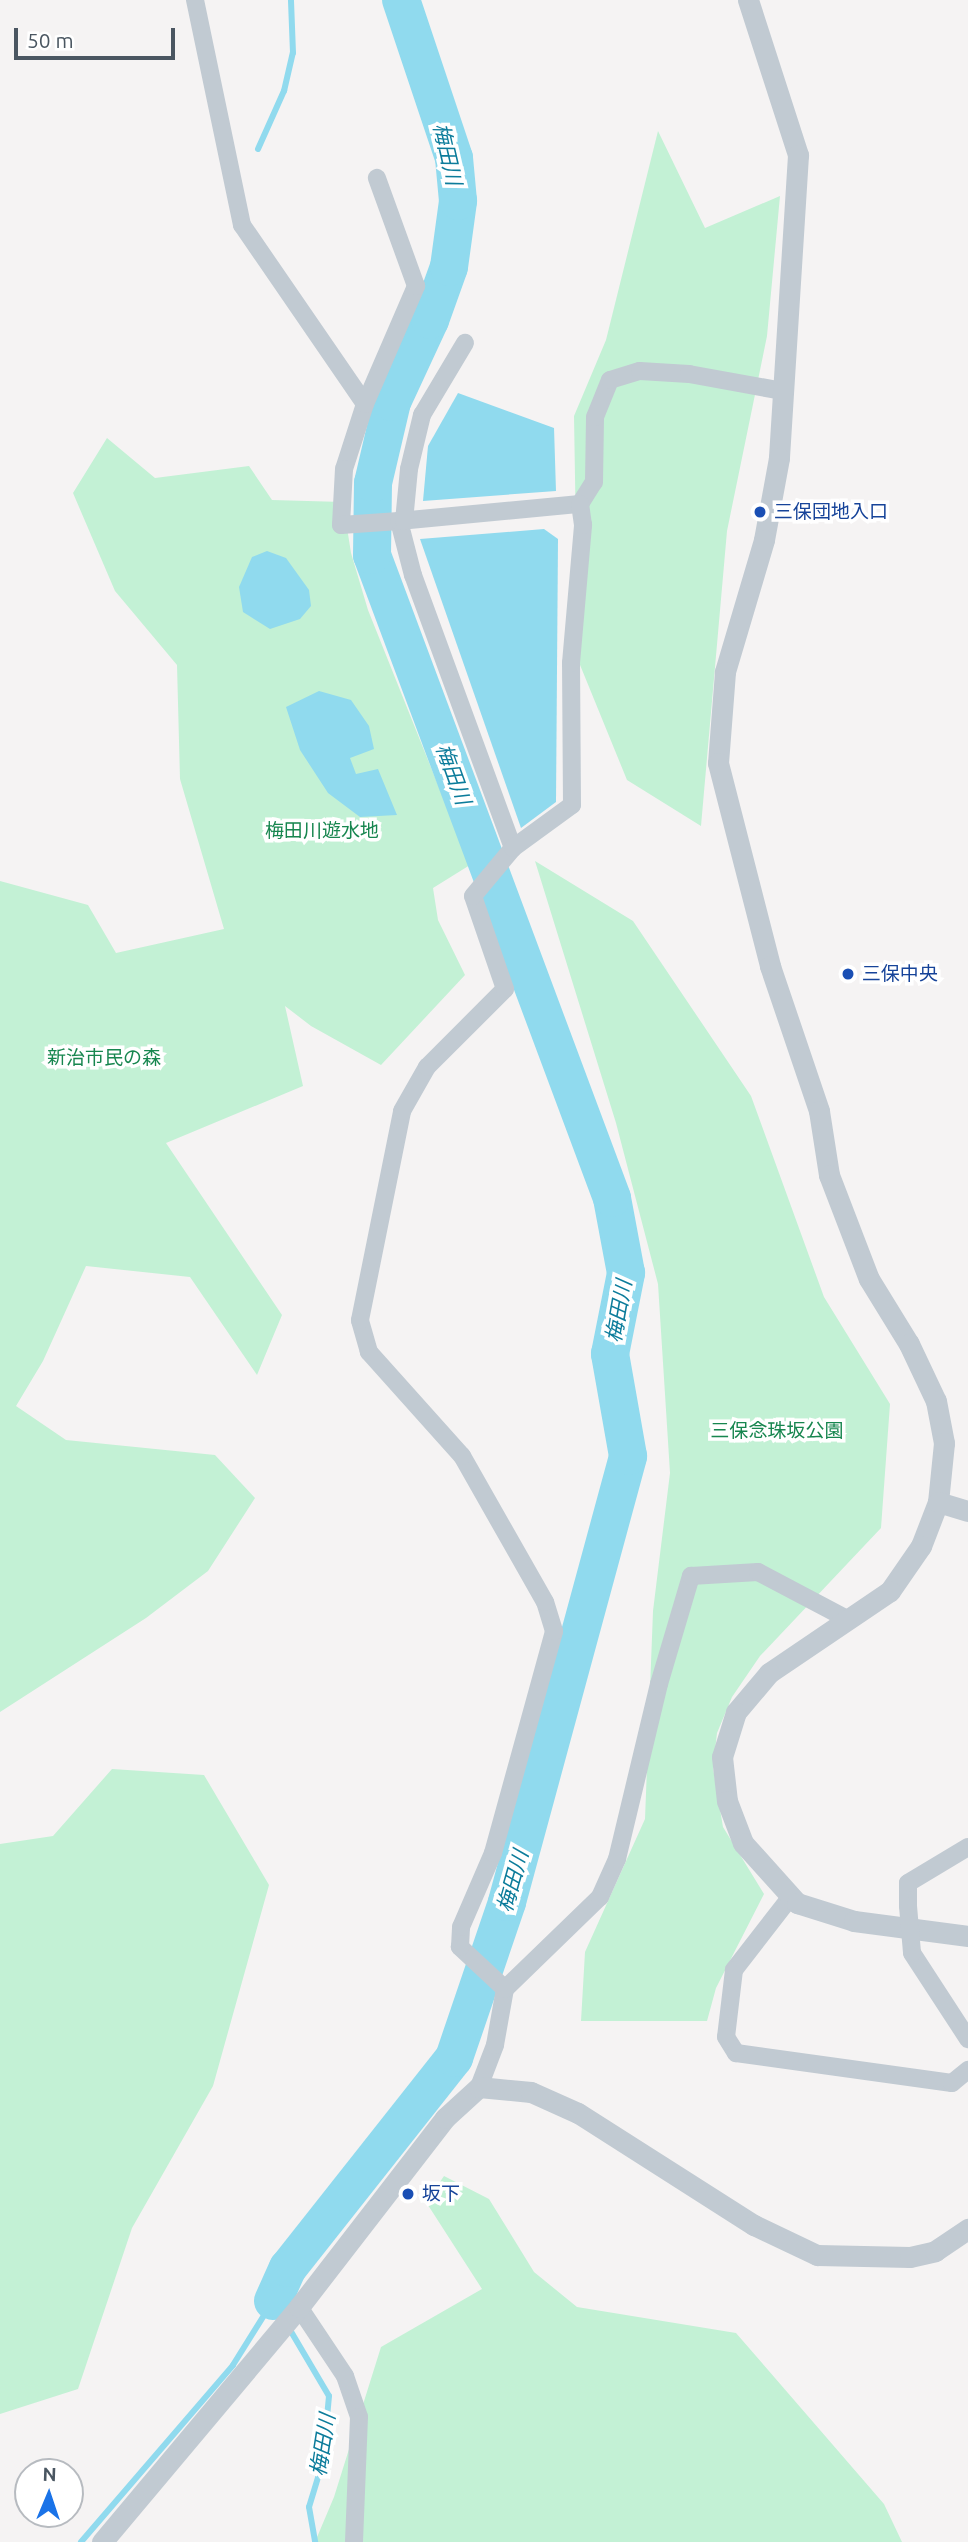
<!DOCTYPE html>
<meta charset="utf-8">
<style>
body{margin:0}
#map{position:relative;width:968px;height:2542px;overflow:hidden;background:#f5f3f3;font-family:Ubuntu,"Noto Sans JP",sans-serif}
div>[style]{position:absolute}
.green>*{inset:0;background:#c3f1d5}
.water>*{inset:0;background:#90daee}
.stream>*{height:6px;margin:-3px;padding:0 3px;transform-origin:3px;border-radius:3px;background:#90daee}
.river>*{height:38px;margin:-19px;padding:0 19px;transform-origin:19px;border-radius:19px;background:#90daee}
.minor>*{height:18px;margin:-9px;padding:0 9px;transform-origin:9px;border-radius:9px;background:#c1cad2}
.tertiary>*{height:21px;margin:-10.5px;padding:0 10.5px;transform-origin:10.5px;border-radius:10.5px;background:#c1cad2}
.minor-bridge>*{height:18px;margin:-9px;padding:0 9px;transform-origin:9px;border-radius:9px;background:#c1cad2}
.dots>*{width:19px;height:19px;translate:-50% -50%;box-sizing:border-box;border:4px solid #fff;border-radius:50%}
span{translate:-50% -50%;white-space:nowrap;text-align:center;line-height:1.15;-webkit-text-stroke:7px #fff;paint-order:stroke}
.transit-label{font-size:19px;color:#164399}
.left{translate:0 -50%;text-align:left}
.park-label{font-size:19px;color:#17864f}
.water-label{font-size:21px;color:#0c7c9b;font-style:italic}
.north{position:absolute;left:14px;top:2458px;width:70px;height:70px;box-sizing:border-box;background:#fff;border:2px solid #b7bbc0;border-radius:50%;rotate:2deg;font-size:19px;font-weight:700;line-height:28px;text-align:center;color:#4a5661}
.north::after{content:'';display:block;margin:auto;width:24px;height:32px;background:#1a73e8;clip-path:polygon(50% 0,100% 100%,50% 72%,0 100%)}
.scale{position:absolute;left:14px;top:28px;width:161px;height:32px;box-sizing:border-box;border:4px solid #4a5661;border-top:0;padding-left:9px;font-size:21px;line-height:24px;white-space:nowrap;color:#4a5661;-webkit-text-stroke:5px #fff;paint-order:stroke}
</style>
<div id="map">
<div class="green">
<i style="clip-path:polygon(658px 131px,705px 228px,780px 196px,767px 336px,727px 531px,701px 826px,627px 780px,578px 660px,574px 416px,606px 340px)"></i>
<i style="clip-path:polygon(107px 438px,155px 478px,249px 466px,272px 500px,343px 502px,351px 553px,368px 610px,470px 865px,433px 888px,438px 920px,465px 975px,381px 1065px,311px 1026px,285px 1006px,303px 1086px,166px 1143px,282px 1315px,257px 1375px,190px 1277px,86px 1266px,43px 1361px,16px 1406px,66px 1440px,215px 1455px,255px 1498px,208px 1571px,146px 1618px,0 1712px,0 881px,88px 905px,116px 953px,224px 929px,180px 779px,177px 665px,115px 591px,73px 493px)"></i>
<i style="clip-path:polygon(535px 861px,633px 921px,751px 1096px,824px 1297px,890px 1404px,881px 1528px,760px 1656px,732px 1697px,717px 1733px,713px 1768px,723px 1827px,764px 1894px,716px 1988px,707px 2021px,581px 2021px,585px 1952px,645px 1819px,653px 1611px,670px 1473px,658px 1284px,616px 1123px)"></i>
<i style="clip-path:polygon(112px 1769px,204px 1775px,269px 1885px,213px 2086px,132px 2228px,78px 2389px,0 2414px,0 1844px,53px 1836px)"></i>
<i style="clip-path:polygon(444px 2176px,489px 2199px,534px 2272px,577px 2307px,736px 2333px,884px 2504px,902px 2542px,315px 2542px,334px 2497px,381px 2347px,482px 2289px,426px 2202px)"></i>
</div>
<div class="water">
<i style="clip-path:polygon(458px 393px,554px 428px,556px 491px,423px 501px,428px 446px)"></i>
<i style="clip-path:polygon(544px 529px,558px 539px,556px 802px,521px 828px,420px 539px)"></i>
<i style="clip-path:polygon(267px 551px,286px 558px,309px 590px,311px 606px,300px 619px,270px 629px,243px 612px,239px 587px,252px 557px)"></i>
<i style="clip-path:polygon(319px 691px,351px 700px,369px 726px,374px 749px,350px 758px,356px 774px,378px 769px,397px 815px,360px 817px,328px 793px,300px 750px,286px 707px)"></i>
</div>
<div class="stream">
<i style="left:258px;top:149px;width:64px;rotate:-65.9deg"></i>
<i style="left:284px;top:91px;width:39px;rotate:-77deg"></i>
<i style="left:293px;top:53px;width:53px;rotate:-92.2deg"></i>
<i style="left:273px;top:2301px;width:110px;rotate:59.5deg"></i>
<i style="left:329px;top:2396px;width:65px;rotate:95.3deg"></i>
<i style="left:323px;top:2461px;width:48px;rotate:106.9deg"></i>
<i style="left:309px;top:2507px;width:36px;rotate:80deg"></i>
<i style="left:81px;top:2542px;width:233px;rotate:-49.3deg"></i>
<i style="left:233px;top:2365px;width:75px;rotate:-58deg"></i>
</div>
<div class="river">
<i style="left:273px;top:2301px;width:36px;rotate:-66deg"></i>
<i style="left:288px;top:2268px;width:268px;rotate:-51.7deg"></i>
<i style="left:454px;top:2058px;width:165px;rotate:-71.2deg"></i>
<i style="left:507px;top:1902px;width:462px;rotate:-74.8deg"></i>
<i style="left:628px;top:1456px;width:104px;rotate:-100deg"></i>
<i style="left:610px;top:1354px;width:83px;rotate:-78.8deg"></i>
<i style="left:626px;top:1273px;width:76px;rotate:-100.6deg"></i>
<i style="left:612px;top:1198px;width:686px;rotate:-110.47deg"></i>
<i style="left:372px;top:555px;width:72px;rotate:-89.2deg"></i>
<i style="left:373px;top:483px;width:83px;rotate:-76.8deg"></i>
<i style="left:392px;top:402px;width:90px;rotate:-65.1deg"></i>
<i style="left:430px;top:320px;width:56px;rotate:-70.3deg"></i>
<i style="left:449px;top:267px;width:67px;rotate:-82.2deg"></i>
<i style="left:458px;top:201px;width:43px;rotate:-95.3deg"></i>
<i style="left:454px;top:158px;width:167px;rotate:-108.5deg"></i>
</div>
<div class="minor">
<i style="left:195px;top:0;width:230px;rotate:78.2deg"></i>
<i style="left:242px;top:225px;width:217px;rotate:55.5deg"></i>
<i style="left:365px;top:404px;width:68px;rotate:107.9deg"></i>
<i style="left:344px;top:469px;width:56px;rotate:93.1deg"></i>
<i style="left:341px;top:525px;width:58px;rotate:-3.9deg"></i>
<i style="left:399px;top:521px;width:56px;rotate:75.5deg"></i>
<i style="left:413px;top:575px;width:291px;rotate:69.9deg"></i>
<i style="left:365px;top:404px;width:129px;rotate:-66.6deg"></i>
<i style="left:416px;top:286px;width:115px;rotate:-109.9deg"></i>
<i style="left:399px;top:521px;width:182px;rotate:-5.4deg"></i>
<i style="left:580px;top:504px;width:26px;rotate:-58deg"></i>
<i style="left:594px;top:482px;width:65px;rotate:-89.1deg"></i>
<i style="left:595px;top:417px;width:40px;rotate:-68deg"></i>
<i style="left:610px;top:380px;width:31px;rotate:-17deg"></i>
<i style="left:640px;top:371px;width:49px;rotate:3.5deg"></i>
<i style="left:689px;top:374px;width:96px;rotate:10.3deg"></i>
<i style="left:404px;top:521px;width:52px;rotate:-84.5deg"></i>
<i style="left:409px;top:469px;width:56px;rotate:-76.5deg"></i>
<i style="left:422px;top:415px;width:84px;rotate:-59.2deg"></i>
<i style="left:789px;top:1899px;width:90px;rotate:127.8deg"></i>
<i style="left:734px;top:1970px;width:67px;rotate:96.8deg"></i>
<i style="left:726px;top:2037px;width:19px;rotate:58deg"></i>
<i style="left:736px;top:2053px;width:218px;rotate:7.9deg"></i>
<i style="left:952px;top:2083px;width:21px;rotate:-39deg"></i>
<i style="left:908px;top:1906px;width:23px;rotate:-90deg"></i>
<i style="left:908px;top:1883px;width:70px;rotate:-31deg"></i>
<i style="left:912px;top:1953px;width:103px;rotate:56.9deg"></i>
<i style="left:505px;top:1989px;width:62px;rotate:-137deg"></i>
<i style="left:460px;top:1947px;width:20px;rotate:-87deg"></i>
<i style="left:461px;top:1927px;width:81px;rotate:-66.6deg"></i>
<i style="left:493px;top:1853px;width:230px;rotate:-74.6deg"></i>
<i style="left:554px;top:1631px;width:30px;rotate:-107deg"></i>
<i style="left:545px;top:1602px;width:168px;rotate:-119.6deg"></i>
<i style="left:462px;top:1456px;width:140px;rotate:-131.8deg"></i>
<i style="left:369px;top:1352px;width:33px;rotate:-106deg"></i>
<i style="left:360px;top:1320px;width:213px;rotate:-78.6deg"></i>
<i style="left:402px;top:1111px;width:51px;rotate:-60.4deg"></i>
<i style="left:427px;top:1067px;width:110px;rotate:-45deg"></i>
<i style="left:505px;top:989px;width:98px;rotate:-109deg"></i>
<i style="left:473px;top:896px;width:62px;rotate:-50.2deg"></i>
<i style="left:513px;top:848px;width:73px;rotate:-36.1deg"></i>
<i style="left:572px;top:805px;width:142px;rotate:-90.4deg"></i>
<i style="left:571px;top:663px;width:139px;rotate:-85deg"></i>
<i style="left:583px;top:525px;width:21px;rotate:-98deg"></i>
<i style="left:479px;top:2087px;width:45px;rotate:-69.1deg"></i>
<i style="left:495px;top:2045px;width:57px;rotate:-79.9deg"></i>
<i style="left:505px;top:1989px;width:132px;rotate:-44.1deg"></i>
<i style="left:600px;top:1897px;width:42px;rotate:-65.9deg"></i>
<i style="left:617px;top:1859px;width:180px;rotate:-76.5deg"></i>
<i style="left:659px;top:1684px;width:113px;rotate:-73.5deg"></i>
<i style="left:691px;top:1576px;width:67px;rotate:-3.4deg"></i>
<i style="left:758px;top:1572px;width:101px;rotate:27.8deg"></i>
<i style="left:299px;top:2307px;width:83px;rotate:56.3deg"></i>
<i style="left:345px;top:2376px;width:43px;rotate:71.1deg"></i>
<i style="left:359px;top:2417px;width:125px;rotate:92.3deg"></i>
</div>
<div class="tertiary">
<i style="left:748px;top:0;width:163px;rotate:72.1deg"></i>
<i style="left:798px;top:155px;width:304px;rotate:93.6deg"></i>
<i style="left:779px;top:458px;width:83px;rotate:100.4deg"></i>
<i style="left:764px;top:540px;width:138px;rotate:106.5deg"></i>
<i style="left:725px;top:672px;width:91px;rotate:94.4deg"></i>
<i style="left:718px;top:763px;width:210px;rotate:75.6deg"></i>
<i style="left:770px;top:966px;width:153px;rotate:71.3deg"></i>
<i style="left:819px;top:1111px;width:65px;rotate:81.1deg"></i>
<i style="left:829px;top:1175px;width:111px;rotate:69deg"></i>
<i style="left:869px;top:1279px;width:76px;rotate:58.4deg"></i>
<i style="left:909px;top:1344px;width:63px;rotate:64.7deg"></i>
<i style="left:936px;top:1401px;width:43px;rotate:79.2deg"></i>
<i style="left:944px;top:1443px;width:59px;rotate:95.8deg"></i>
<i style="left:938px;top:1502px;width:47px;rotate:111.1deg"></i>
<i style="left:921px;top:1546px;width:55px;rotate:124.6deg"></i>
<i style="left:890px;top:1591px;width:146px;rotate:145.9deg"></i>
<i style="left:769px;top:1673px;width:51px;rotate:130.2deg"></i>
<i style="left:736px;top:1712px;width:47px;rotate:107.3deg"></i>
<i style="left:722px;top:1757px;width:44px;rotate:83.5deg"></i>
<i style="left:727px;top:1801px;width:45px;rotate:69.1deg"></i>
<i style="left:743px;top:1843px;width:81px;rotate:48deg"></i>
<i style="left:797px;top:1903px;width:60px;rotate:17.5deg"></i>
<i style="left:854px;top:1921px;width:115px;rotate:7.5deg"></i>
<i style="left:938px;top:1502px;width:31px;rotate:17deg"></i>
<i style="left:102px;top:2542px;width:307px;rotate:-50deg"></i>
<i style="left:299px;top:2307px;width:239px;rotate:-52.3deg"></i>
<i style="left:445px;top:2118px;width:46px;rotate:-42.4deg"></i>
<i style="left:479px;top:2087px;width:52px;rotate:5.5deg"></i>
<i style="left:531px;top:2092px;width:51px;rotate:24.1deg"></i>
<i style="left:578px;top:2113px;width:209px;rotate:32.5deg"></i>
<i style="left:754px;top:2225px;width:70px;rotate:25.5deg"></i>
<i style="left:817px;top:2255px;width:93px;rotate:1.2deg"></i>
<i style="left:910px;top:2257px;width:26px;rotate:-13deg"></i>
<i style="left:935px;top:2251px;width:40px;rotate:-34deg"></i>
</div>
<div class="minor-bridge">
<i style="left:908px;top:1906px;width:47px;rotate:85.1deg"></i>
</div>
<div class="dots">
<i style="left:760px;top:512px;background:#1a4fb4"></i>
<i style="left:848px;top:974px;background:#1a4fb4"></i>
<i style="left:408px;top:2194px;background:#1a4fb4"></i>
</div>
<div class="transit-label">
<span class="left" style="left:774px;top:512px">三保団地入口</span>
<span class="left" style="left:862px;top:974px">三保中央</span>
<span class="left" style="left:422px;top:2194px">坂下</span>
</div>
<div class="park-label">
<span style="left:322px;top:831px">梅田川遊水地</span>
<span style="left:104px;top:1058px">新治市民の森</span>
<span style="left:777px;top:1431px">三保念珠坂公園</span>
</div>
<div class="water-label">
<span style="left:448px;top:154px;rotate:77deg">梅田川</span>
<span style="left:454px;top:774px;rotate:70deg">梅田川</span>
<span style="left:618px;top:1311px;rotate:-80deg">梅田川</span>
<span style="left:512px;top:1881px;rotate:-74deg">梅田川</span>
<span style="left:322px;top:2445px;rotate:-81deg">梅田川</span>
</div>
<div class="north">N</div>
<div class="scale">50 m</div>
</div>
